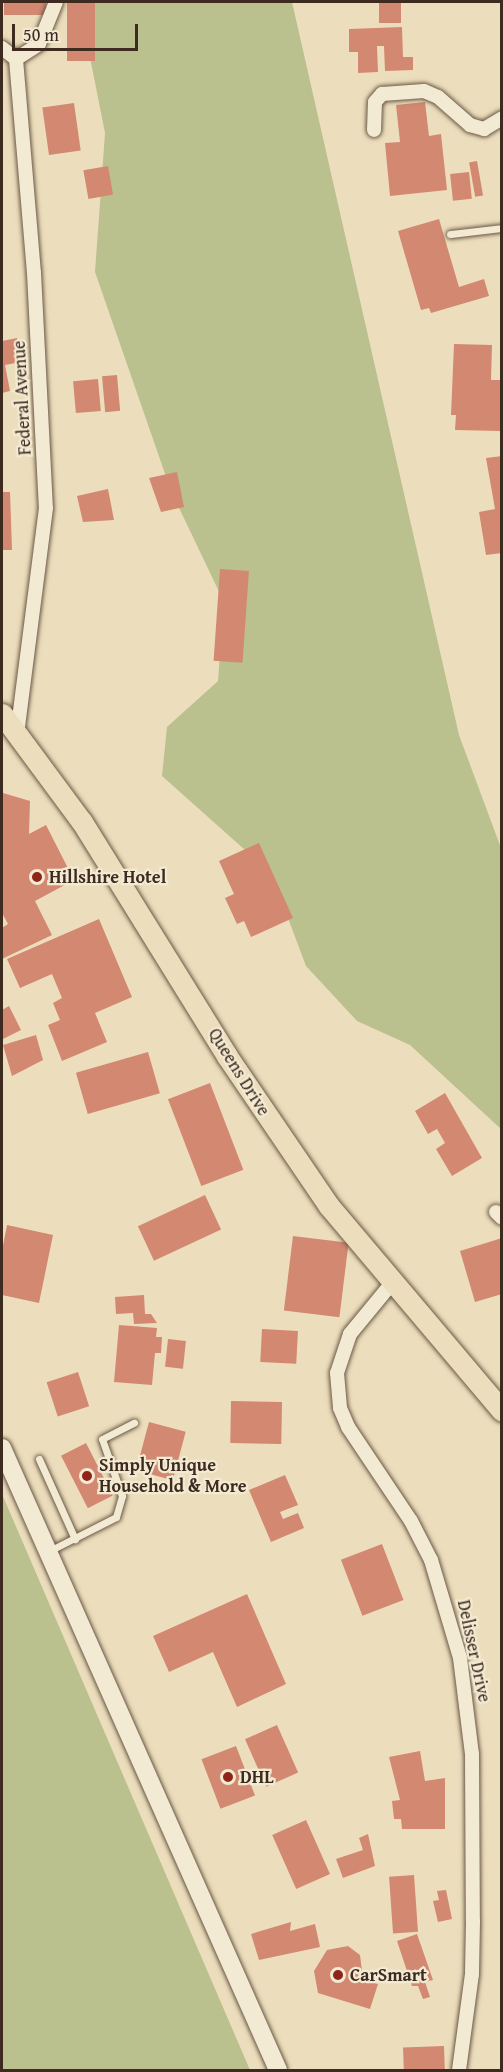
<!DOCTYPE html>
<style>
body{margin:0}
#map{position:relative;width:503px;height:2072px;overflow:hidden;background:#ecdebc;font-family:"Gentium Book Plus",serif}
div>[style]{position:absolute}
.green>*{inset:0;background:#bac08e}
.building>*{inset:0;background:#d28871;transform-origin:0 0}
.roads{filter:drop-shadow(0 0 2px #6a5846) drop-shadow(0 0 2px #6a5846)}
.lane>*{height:7px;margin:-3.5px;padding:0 3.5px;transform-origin:3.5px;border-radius:3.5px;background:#f3ead3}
.street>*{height:14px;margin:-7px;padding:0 7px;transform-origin:7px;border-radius:7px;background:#f3ead3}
.secondary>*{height:18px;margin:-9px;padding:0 9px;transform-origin:9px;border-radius:9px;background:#f3ead3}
.primary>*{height:21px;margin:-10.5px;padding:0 10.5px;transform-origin:10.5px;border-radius:10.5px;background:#ecdebc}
.dots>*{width:16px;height:16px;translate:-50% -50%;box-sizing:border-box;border:3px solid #f3ead3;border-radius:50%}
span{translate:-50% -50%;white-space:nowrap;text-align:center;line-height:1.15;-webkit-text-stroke:4.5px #f3ead3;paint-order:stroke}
.street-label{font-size:18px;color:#3e2b1f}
.poi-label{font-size:18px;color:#3e2b1f;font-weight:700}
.left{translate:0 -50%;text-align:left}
.frame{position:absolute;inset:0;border:3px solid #3e2b1f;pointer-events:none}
.scale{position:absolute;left:12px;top:24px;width:126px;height:27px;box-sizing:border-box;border:3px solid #3e2b1f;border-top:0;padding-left:8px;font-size:18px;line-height:21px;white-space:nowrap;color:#3e2b1f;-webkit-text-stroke:4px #f3ead3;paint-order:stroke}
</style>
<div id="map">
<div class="green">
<i style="clip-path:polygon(79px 2px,292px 2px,459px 735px,501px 848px,501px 1129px,410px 1045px,357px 1021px,306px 966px,271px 873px,162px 776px,167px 727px,218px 681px,224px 602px,171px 491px,95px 272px,105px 133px)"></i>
<i style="clip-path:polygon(2px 1494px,250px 2070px,2px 2070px)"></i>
</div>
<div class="building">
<i style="left:4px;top:2px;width:42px;height:13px"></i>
<i style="left:67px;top:2px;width:28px;height:59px"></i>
<i style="left:379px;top:2px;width:22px;height:21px"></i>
<i style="clip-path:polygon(402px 27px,403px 57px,413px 57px,413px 70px,385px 71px,384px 46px,377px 46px,378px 72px,358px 73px,358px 52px,349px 52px,349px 29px)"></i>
<i style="clip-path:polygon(425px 102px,429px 136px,441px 134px,447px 190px,390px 196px,385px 143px,400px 142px,396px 105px)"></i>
<i style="left:74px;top:103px;width:48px;height:32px;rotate:82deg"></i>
<i style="left:477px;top:161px;width:35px;height:8px;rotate:80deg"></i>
<i style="left:108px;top:166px;width:29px;height:25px;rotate:80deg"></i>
<i style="left:469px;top:172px;width:27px;height:19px;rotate:84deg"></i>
<i style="clip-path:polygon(439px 219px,459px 287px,484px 279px,489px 296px,431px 313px,429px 308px,421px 310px,398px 231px)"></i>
<i style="clip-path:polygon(17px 338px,21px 362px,5px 365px,10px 391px,2px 393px,2px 341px)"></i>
<i style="clip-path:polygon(454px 344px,492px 345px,491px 380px,502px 380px,500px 431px,455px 430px,456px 415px,451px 415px)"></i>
<i style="left:117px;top:375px;width:36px;height:15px;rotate:85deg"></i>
<i style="left:98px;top:379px;width:32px;height:25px;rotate:85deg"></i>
<i style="clip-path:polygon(502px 456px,502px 553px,486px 555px,479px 512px,495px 509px,486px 458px)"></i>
<i style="clip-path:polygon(177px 472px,184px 507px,161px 512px,149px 478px)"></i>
<i style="clip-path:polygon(108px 489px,114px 520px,83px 522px,77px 496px)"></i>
<i style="clip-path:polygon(2px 492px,10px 492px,12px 550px,2px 550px)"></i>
<i style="left:220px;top:569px;width:29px;height:92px;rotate:4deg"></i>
<i style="clip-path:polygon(3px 793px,30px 801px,29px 834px,46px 825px,74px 880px,35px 901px,52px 935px,2px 959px,2px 928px,8px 924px,2px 913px)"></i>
<i style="clip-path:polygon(259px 843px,293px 918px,251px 937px,244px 921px,237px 924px,225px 898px,234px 894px,219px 861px)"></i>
<i style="clip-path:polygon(99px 919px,132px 997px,95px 1013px,107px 1042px,62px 1061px,48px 1025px,60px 1020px,53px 1003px,62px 998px,52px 974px,20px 988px,7px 959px)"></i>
<i style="clip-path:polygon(9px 1006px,21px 1030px,3px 1039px,2px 1010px)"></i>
<i style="clip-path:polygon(36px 1035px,43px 1060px,12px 1076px,3px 1045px)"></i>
<i style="left:148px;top:1052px;width:43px;height:75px;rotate:74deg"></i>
<i style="left:210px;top:1083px;width:93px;height:45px;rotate:69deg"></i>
<i style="clip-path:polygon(445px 1093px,482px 1158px,452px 1176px,436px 1149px,445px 1143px,437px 1129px,428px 1134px,415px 1111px)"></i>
<i style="left:205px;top:1195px;width:38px;height:74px;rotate:65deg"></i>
<i style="clip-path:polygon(7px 1225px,53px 1235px,39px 1303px,2px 1295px,2px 1251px)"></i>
<i style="left:293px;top:1236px;width:56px;height:75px;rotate:7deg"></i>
<i style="clip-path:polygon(502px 1238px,502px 1294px,475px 1302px,460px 1251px)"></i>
<i style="clip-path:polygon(144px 1295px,145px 1314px,151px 1314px,157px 1323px,134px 1324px,133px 1313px,116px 1314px,115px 1297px)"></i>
<i style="clip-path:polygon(119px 1325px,157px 1328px,156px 1337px,162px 1337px,161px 1353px,155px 1353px,152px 1385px,114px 1382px)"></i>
<i style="left:262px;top:1329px;width:36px;height:33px;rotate:3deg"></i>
<i style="left:168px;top:1339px;width:18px;height:28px;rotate:6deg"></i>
<i style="left:78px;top:1372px;width:36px;height:33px;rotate:72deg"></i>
<i style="left:231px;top:1401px;width:51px;height:42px;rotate:1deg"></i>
<i style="left:149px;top:1422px;width:38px;height:50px;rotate:15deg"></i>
<i style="left:86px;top:1443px;width:59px;height:28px;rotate:63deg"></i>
<i style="clip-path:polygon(285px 1475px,298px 1505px,280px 1512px,283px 1519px,298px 1513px,304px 1528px,271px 1542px,249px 1490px)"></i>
<i style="left:382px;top:1544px;width:60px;height:44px;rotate:69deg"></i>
<i style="clip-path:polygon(247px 1594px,286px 1684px,237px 1707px,213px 1652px,169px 1672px,153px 1636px)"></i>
<i style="left:277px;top:1725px;width:52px;height:35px;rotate:66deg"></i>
<i style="left:236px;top:1746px;width:53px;height:37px;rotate:69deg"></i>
<i style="clip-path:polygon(420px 1751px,425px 1781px,445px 1778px,445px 1829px,402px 1829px,401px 1819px,394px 1819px,392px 1801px,400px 1800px,389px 1757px)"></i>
<i style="left:306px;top:1820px;width:59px;height:37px;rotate:66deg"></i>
<i style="clip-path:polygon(368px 1834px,375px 1866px,343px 1878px,336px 1859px,363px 1850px,359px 1838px)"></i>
<i style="left:414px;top:1875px;width:57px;height:25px;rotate:86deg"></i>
<i style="clip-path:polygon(446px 1890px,452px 1919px,438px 1922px,433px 1901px,439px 1900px,437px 1891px)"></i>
<i style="clip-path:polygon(291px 1922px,290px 1931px,315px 1924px,320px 1947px,259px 1960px,251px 1934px)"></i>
<i style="clip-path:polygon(417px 1934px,433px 1980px,425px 1982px,430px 1997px,423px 1999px,418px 1986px,412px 1986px,397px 1941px)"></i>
<i style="clip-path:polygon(348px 1946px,360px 1955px,363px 1979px,378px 1984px,370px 2009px,318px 1993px,314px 1971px,327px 1950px)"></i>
<i style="left:444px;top:2046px;width:24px;height:41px;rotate:88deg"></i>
</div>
<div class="roads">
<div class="lane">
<i style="left:450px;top:234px;width:52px;rotate:-6.6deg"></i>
<i style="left:39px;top:1459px;width:88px;rotate:65.8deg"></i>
<i style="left:49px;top:1551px;width:75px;rotate:-26.9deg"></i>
<i style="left:116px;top:1517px;width:22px;rotate:-74deg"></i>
<i style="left:122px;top:1496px;width:60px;rotate:-109.3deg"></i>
<i style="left:102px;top:1439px;width:36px;rotate:-27deg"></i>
</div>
<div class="street">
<i style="left:2px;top:48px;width:18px;rotate:38deg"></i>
<i style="left:16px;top:59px;width:27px;rotate:-33deg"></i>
<i style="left:39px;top:44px;width:45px;rotate:-68deg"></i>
<i style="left:16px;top:59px;width:215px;rotate:85.2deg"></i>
<i style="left:34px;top:273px;width:235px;rotate:87.1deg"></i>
<i style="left:46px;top:508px;width:228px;rotate:97.3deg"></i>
<i style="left:374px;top:130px;width:28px;rotate:-88deg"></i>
<i style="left:375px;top:102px;width:11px;rotate:-49deg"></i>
<i style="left:382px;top:94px;width:42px;rotate:-4.1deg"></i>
<i style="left:424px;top:91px;width:15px;rotate:23deg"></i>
<i style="left:438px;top:97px;width:43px;rotate:41.2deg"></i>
<i style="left:470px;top:125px;width:15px;rotate:16deg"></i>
<i style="left:484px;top:129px;width:21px;rotate:-31deg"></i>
<i style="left:496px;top:1212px;width:8px;rotate:45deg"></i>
<i style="left:392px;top:1283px;width:66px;rotate:129.5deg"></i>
<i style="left:350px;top:1334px;width:41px;rotate:108.4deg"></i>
<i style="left:337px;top:1373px;width:35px;rotate:85deg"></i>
<i style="left:340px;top:1408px;width:21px;rotate:67deg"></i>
<i style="left:348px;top:1427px;width:113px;rotate:56.2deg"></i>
<i style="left:411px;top:1521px;width:44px;rotate:62.9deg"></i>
<i style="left:431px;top:1560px;width:102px;rotate:73.5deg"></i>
<i style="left:460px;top:1658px;width:97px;rotate:82.9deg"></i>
<i style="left:472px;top:1754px;width:167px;rotate:89.7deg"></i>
<i style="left:473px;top:1921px;width:53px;rotate:91.1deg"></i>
<i style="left:472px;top:1974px;width:97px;rotate:97.7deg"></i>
</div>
<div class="secondary">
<i style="left:2px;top:1448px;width:680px;rotate:66.07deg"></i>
</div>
<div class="primary">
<i style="left:2px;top:714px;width:134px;rotate:53.5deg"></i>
<i style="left:82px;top:822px;width:275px;rotate:58.2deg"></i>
<i style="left:227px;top:1056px;width:181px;rotate:55.8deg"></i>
<i style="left:329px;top:1206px;width:268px;rotate:49.8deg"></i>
</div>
</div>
<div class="dots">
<i style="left:37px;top:877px;background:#8f2418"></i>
<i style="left:87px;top:1476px;background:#8f2418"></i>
<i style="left:228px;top:1777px;background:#8f2418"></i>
<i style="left:338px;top:1975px;background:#8f2418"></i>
</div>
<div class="street-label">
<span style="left:22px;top:398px;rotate:-93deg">Federal Avenue</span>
<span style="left:239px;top:1072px;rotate:58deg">Queens Drive</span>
<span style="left:474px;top:1651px;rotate:78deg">Delisser Drive</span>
</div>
<div class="poi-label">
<span class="left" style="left:49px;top:877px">Hillshire Hotel</span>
<span class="left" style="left:99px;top:1476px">Simply Unique<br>Household &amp; More</span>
<span class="left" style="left:240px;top:1777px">DHL</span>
<span class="left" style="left:350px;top:1975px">CarSmart</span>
</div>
<div class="frame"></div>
<div class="scale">50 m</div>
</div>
